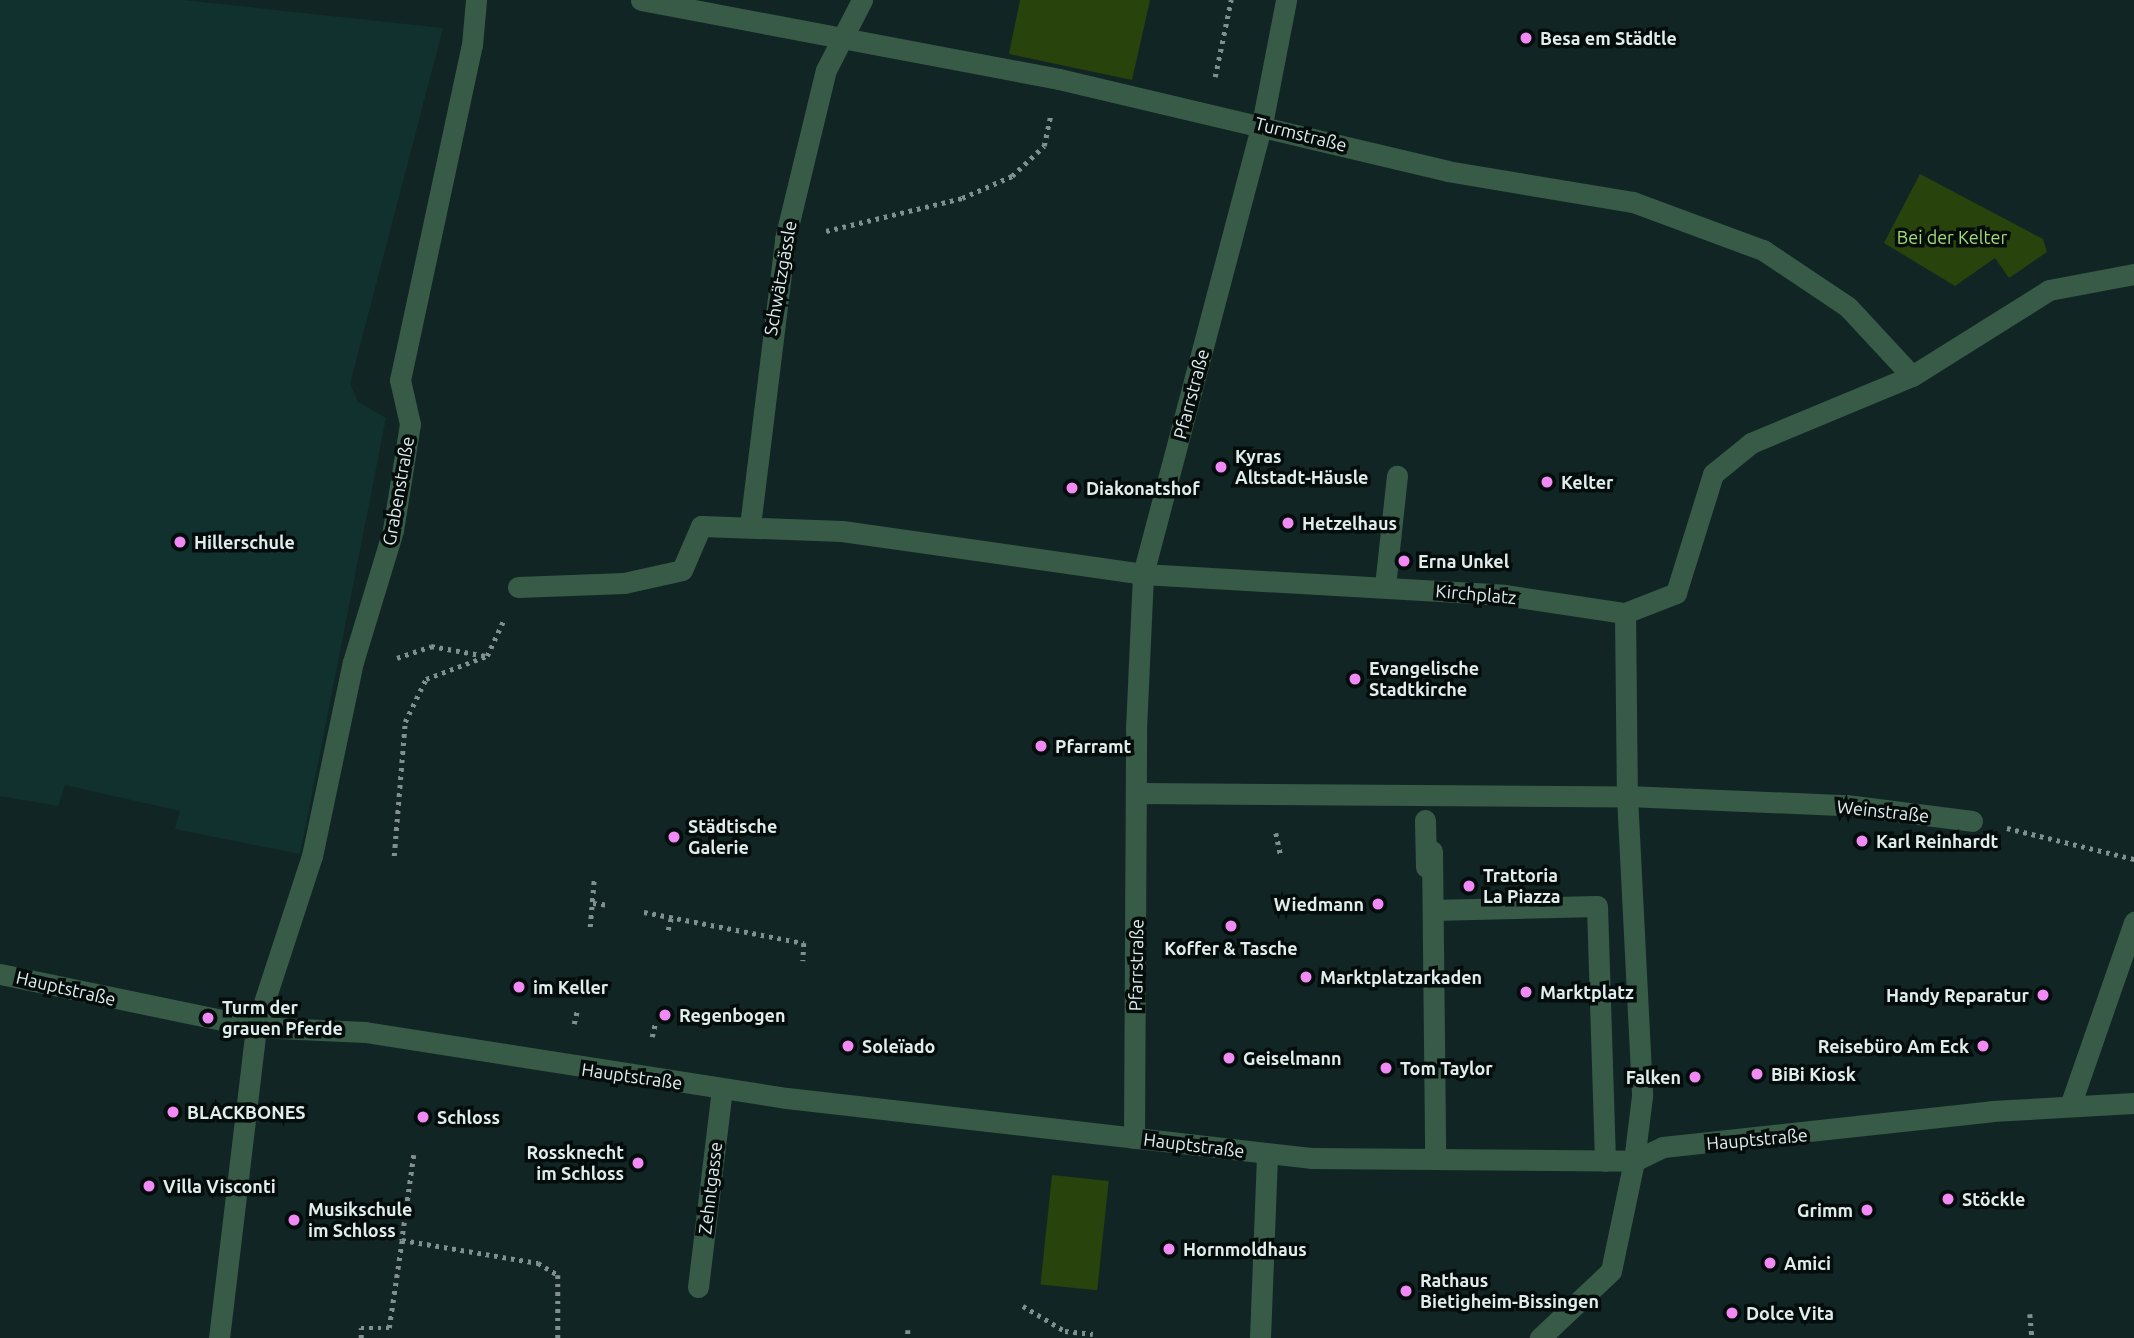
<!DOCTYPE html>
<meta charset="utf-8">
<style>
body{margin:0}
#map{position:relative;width:2134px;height:1338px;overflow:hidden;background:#112624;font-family:Ubuntu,sans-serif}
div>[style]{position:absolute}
.built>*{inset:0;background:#10312e}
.green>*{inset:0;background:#28430b;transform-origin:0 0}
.path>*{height:4.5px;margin-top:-2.25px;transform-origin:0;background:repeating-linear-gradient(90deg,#80908e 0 3.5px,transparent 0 8.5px)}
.service>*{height:21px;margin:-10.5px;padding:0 10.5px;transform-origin:10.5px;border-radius:10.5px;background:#385b48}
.pedestrian>*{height:21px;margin:-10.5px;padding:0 10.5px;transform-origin:10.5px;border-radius:10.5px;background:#385b48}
.minor>*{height:21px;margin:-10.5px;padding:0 10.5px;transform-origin:10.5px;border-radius:10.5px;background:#385b48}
.dots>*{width:19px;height:19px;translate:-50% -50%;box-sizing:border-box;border:4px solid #050d0c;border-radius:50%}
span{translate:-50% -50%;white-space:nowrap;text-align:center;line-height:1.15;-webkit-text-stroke:7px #050d0c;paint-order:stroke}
.poi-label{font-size:18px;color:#e0edeb;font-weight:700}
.left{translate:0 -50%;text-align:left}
.right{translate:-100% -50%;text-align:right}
.street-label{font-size:18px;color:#e0edeb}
.park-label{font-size:18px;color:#a4db76}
</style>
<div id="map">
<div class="built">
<i style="clip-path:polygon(0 0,183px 0,443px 28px,350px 384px,358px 402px,386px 418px,300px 854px,175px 829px,180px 811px,65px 785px,58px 806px,0 796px)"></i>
</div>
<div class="green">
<i style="clip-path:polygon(1020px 0,1150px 0,1132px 80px,1009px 54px)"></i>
<i style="clip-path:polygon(1920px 174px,2043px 239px,2047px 252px,2009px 278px,1995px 258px,1955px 286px,1884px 243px)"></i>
<i style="left:1052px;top:1175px;width:57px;height:110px;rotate:6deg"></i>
</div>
<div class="path">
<i style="left:1215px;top:77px;width:79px;rotate:-78.3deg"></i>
<i style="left:826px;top:231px;width:140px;rotate:-13.6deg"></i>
<i style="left:962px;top:198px;width:55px;rotate:-23.7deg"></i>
<i style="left:1012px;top:176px;width:44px;rotate:-43.2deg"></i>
<i style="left:1044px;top:146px;width:30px;rotate:-78deg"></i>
<i style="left:397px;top:658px;width:36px;rotate:-19deg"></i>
<i style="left:431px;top:646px;width:56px;rotate:10.3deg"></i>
<i style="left:2007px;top:828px;width:131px;rotate:13.7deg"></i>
<i style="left:1276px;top:833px;width:24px;rotate:78deg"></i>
<i style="left:394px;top:856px;width:134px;rotate:-85.3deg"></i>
<i style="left:405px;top:722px;width:48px;rotate:-64deg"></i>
<i style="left:426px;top:679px;width:65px;rotate:-20.7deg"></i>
<i style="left:487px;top:656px;width:38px;rotate:-65deg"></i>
<i style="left:593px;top:903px;width:17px;rotate:7deg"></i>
<i style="left:644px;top:912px;width:163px;rotate:11deg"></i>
<i style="left:804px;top:943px;width:18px;rotate:93deg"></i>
<i style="left:590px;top:927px;width:48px;rotate:-85.2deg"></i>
<i style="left:668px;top:930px;width:12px;rotate:-76deg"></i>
<i style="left:574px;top:1024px;width:13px;rotate:-77deg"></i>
<i style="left:652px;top:1037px;width:13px;rotate:-77deg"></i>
<i style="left:414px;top:1155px;width:86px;rotate:98deg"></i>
<i style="left:402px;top:1240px;width:138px;rotate:9.6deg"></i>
<i style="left:538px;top:1263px;width:23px;rotate:31deg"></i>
<i style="left:558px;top:1275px;width:63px;rotate:90deg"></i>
<i style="left:1023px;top:1306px;width:49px;rotate:30.8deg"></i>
<i style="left:1065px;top:1331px;width:28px;rotate:6deg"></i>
<i style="left:2030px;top:1314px;width:24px;rotate:85deg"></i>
<i style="left:908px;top:1330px;width:8px;rotate:90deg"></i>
<i style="left:361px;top:1338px;width:10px;rotate:-90deg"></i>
<i style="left:361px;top:1328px;width:28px"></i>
<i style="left:389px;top:1328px;width:89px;rotate:-81.6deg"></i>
</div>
<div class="service">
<i style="left:1385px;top:586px;width:111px;rotate:-83.8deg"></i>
<i style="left:518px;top:587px;width:106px;rotate:-2.2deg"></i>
<i style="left:624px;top:583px;width:59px;rotate:-12.6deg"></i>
<i style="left:682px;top:570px;width:48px;rotate:-66.6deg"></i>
<i style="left:1260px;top:1338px;width:184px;rotate:-87.8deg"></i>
</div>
<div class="pedestrian">
<i style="left:1138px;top:793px;width:489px;rotate:0.4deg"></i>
<i style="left:1627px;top:796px;width:300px;rotate:87.1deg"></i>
<i style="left:1642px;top:1096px;width:65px;rotate:97deg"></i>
<i style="left:1634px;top:1161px;width:112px;rotate:101.8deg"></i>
<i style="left:1611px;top:1271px;width:98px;rotate:136.7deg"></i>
<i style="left:1425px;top:820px;width:47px;rotate:88.8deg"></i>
<i style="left:1432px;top:851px;width:308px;rotate:89.4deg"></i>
<i style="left:1433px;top:910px;width:164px;rotate:-1.4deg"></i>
<i style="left:1597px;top:906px;width:255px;rotate:88.2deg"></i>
<i style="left:0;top:974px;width:261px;rotate:11.7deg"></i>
<i style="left:256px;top:1027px;width:109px;rotate:2.6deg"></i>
<i style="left:365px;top:1032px;width:427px;rotate:8.9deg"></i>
<i style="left:787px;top:1098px;width:527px;rotate:6.53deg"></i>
<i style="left:1311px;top:1158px;width:323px;rotate:0.5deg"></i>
<i style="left:1634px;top:1161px;width:32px;rotate:-26deg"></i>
<i style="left:1663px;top:1147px;width:331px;rotate:-6.2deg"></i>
<i style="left:1992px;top:1111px;width:142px;rotate:-3.2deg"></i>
<i style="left:2070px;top:1106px;width:195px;rotate:-70.8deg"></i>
<i style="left:1134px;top:1138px;width:409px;rotate:-89.7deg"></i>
<i style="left:698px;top:1287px;width:199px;rotate:-83.1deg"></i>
<i style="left:219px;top:1338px;width:313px;rotate:-83.2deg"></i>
<i style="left:256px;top:1027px;width:180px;rotate:-71.9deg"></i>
<i style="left:312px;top:856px;width:198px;rotate:-78.1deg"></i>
<i style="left:353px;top:662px;width:138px;rotate:-73.1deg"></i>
<i style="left:393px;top:530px;width:107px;rotate:-80.9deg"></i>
<i style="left:410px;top:424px;width:45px;rotate:-102.8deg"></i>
</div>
<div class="minor">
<i style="left:641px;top:0;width:425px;rotate:10.7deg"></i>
<i style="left:1059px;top:79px;width:399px;rotate:13.3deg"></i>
<i style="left:1447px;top:171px;width:189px;rotate:9.5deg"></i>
<i style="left:1633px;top:202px;width:139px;rotate:20.3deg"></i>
<i style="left:1763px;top:250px;width:102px;rotate:33.8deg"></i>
<i style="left:1848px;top:307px;width:94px;rotate:47.2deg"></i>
<i style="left:400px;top:380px;width:343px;rotate:-77.9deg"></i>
<i style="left:472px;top:45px;width:45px;rotate:-84.9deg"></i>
<i style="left:701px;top:526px;width:141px;rotate:2deg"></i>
<i style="left:842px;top:531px;width:304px;rotate:8.1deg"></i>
<i style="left:1143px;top:574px;width:362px;rotate:3.3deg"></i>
<i style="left:1504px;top:595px;width:122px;rotate:8.5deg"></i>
<i style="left:1625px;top:613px;width:55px;rotate:-21.4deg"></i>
<i style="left:1676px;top:593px;width:125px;rotate:-72.7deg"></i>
<i style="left:1713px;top:474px;width:49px;rotate:-39.2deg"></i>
<i style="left:1751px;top:443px;width:174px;rotate:-22.6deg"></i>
<i style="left:1912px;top:376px;width:162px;rotate:-32.1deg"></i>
<i style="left:2049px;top:290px;width:86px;rotate:-10.7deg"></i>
<i style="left:750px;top:526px;width:289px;rotate:-83deg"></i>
<i style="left:785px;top:239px;width:174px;rotate:-76.4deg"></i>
<i style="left:826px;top:70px;width:79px;rotate:-62.8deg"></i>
<i style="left:1625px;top:613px;width:183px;rotate:89.4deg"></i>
<i style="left:1627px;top:796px;width:219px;rotate:2.4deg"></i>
<i style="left:1846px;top:805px;width:127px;rotate:7.2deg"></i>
<i style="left:1136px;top:729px;width:155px;rotate:-87.4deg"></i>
<i style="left:1143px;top:574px;width:465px;rotate:-75.2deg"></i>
<i style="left:1262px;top:124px;width:126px;rotate:-79deg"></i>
</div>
<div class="dots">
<i style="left:1526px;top:38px;background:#f18af4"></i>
<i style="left:1221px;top:467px;background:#f18af4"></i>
<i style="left:1547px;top:482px;background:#f18af4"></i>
<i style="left:1072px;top:488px;background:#f18af4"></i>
<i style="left:1288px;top:523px;background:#f18af4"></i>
<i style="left:180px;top:542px;background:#f18af4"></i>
<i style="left:1404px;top:561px;background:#f18af4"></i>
<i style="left:1355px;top:679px;background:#f18af4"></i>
<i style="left:1041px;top:746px;background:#f18af4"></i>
<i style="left:674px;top:837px;background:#f18af4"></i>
<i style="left:1862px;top:841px;background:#f18af4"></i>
<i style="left:1469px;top:886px;background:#f18af4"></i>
<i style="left:1378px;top:904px;background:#f18af4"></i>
<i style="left:1231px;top:926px;background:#f18af4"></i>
<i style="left:1306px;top:977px;background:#f18af4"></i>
<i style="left:519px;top:987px;background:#f18af4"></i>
<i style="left:1526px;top:992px;background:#f18af4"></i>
<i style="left:2043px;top:995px;background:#f18af4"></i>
<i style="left:665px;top:1015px;background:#f18af4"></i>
<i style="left:208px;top:1018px;background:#f18af4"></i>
<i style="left:848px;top:1046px;background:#f18af4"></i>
<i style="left:1983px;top:1046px;background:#f18af4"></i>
<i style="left:1229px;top:1058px;background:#f18af4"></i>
<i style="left:1386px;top:1068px;background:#f18af4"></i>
<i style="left:1757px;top:1074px;background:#f18af4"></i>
<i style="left:1695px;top:1077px;background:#f18af4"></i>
<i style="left:173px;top:1112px;background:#f18af4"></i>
<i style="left:423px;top:1117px;background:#f18af4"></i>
<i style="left:638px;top:1163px;background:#f18af4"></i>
<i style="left:149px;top:1186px;background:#f18af4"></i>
<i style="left:1948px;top:1199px;background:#f18af4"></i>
<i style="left:1867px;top:1210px;background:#f18af4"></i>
<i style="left:294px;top:1220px;background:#f18af4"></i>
<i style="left:1169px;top:1249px;background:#f18af4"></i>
<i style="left:1770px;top:1263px;background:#f18af4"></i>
<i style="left:1406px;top:1291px;background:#f18af4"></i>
<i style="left:1732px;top:1313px;background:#f18af4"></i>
</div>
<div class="poi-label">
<span class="left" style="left:1540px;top:38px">Besa em Städtle</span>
<span class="left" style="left:1235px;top:467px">Kyras<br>Altstadt-Häusle</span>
<span class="left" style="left:1561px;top:482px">Kelter</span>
<span class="left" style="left:1086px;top:488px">Diakonatshof</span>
<span class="left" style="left:1302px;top:523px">Hetzelhaus</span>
<span class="left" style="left:194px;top:542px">Hillerschule</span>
<span class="left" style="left:1418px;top:561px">Erna Unkel</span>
<span class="left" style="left:1369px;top:679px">Evangelische<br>Stadtkirche</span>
<span class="left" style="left:1055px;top:746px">Pfarramt</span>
<span class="left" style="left:688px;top:837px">Städtische<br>Galerie</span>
<span class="left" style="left:1876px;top:841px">Karl Reinhardt</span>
<span class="left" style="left:1483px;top:886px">Trattoria<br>La Piazza</span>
<span class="right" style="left:1364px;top:904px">Wiedmann</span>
<span style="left:1231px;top:948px">Koffer &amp; Tasche</span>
<span class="left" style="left:1320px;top:977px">Marktplatzarkaden</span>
<span class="left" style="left:533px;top:987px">im Keller</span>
<span class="left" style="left:1540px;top:992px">Marktplatz</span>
<span class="right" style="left:2029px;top:995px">Handy Reparatur</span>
<span class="left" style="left:222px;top:1018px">Turm der<br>grauen Pferde</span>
<span class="left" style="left:679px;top:1015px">Regenbogen</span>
<span class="left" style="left:862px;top:1046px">Soleïado</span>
<span class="right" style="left:1969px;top:1046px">Reisebüro Am Eck</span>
<span class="left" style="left:1243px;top:1058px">Geiselmann</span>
<span class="left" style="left:1400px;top:1068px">Tom Taylor</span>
<span class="left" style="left:1771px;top:1074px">BiBi Kiosk</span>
<span class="right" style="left:1681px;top:1077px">Falken</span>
<span class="left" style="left:187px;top:1112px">BLACKBONES</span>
<span class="left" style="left:437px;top:1117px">Schloss</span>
<span class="right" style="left:624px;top:1163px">Rossknecht<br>im Schloss</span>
<span class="left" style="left:163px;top:1186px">Villa Visconti</span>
<span class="left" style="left:1962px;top:1199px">Stöckle</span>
<span class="left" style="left:308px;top:1220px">Musikschule<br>im Schloss</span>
<span class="right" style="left:1853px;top:1210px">Grimm</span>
<span class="left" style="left:1183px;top:1249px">Hornmoldhaus</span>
<span class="left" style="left:1784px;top:1263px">Amici</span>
<span class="left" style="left:1420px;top:1291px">Rathaus<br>Bietigheim-Bissingen</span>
<span class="left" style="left:1746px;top:1313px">Dolce Vita</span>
</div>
<div class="street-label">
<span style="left:1301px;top:134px;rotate:14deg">Turmstraße</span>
<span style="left:780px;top:278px;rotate:-80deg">Schwätzgässle</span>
<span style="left:1191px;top:394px;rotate:-75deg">Pfarrstraße</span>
<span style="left:398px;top:491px;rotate:-80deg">Grabenstraße</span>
<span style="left:1476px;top:594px;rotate:5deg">Kirchplatz</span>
<span style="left:1883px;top:811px;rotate:6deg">Weinstraße</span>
<span style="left:1136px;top:965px;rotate:-89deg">Pfarrstraße</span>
<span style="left:66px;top:988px;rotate:13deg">Hauptstraße</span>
<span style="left:632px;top:1076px;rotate:8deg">Hauptstraße</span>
<span style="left:1757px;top:1139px;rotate:-5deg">Hauptstraße</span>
<span style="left:1194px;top:1145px;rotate:7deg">Hauptstraße</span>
<span style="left:710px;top:1188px;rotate:-83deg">Zehntgasse</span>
</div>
<div class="park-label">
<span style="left:1952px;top:237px">Bei der Kelter</span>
</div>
</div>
